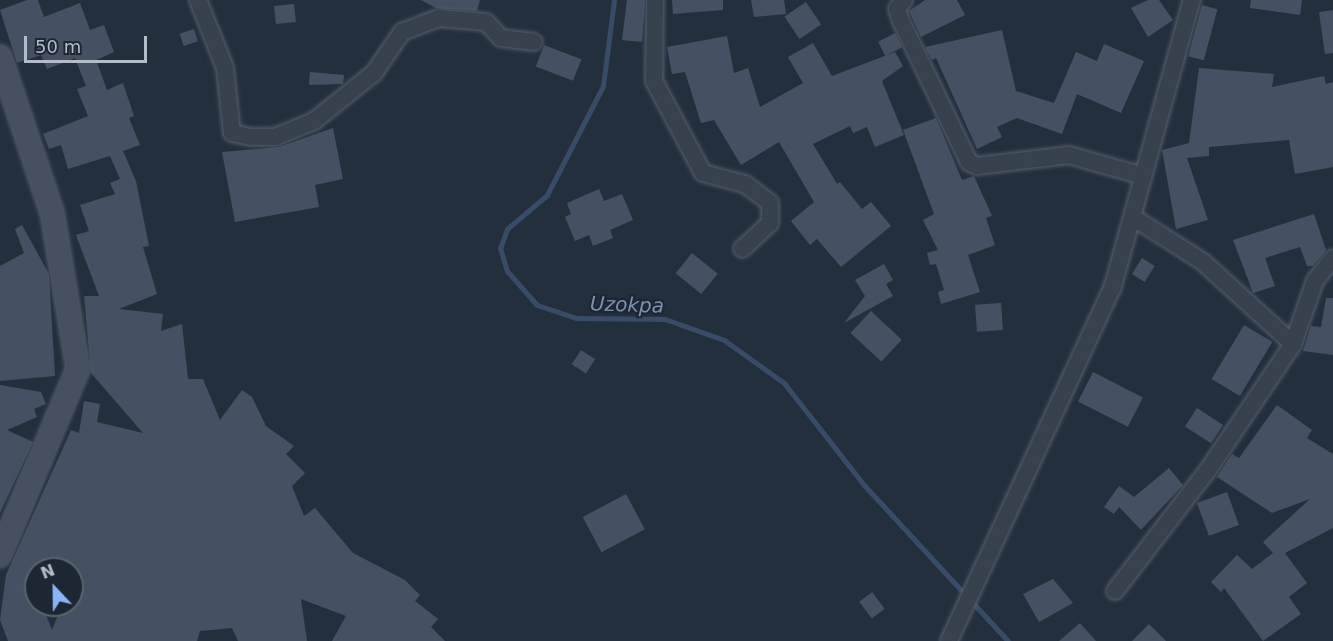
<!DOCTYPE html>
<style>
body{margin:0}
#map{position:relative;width:1333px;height:641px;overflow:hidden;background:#242f3e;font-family:"DejaVu Sans",sans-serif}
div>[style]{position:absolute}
.stream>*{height:5px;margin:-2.5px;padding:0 2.5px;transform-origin:2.5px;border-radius:2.5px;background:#394c67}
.building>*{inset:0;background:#455162;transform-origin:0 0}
.roads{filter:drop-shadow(0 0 2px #565f6c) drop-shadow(0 0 2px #565f6c)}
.street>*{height:16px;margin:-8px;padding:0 8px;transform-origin:8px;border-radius:8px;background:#38414e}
.secondary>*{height:22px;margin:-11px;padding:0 11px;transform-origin:11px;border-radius:11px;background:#465061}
span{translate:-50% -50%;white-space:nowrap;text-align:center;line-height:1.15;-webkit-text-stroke:4.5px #1d2633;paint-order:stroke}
.water-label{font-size:20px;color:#7c92b1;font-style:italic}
.north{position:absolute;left:24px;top:557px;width:60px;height:60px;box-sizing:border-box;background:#1d2633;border:2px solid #59626f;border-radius:50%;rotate:338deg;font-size:16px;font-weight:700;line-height:24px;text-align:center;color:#b4bcc9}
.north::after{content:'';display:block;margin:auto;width:21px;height:27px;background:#8ab4f8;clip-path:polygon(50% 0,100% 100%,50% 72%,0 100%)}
.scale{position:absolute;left:24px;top:36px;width:123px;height:27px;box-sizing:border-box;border:3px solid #b4bcc9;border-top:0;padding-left:8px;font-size:18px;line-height:21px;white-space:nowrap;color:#b4bcc9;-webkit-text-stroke:4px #1d2633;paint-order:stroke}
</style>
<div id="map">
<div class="stream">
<i style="left:614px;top:0;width:87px;rotate:97.3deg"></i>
<i style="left:603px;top:86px;width:123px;rotate:117.2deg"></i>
<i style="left:547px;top:195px;width:52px;rotate:139.6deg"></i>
<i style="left:507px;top:229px;width:20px;rotate:110deg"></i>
<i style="left:500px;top:248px;width:24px;rotate:73deg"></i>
<i style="left:507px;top:271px;width:45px;rotate:48.6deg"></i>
<i style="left:537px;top:305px;width:41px;rotate:18.4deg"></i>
<i style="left:576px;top:318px;width:89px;rotate:0.6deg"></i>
<i style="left:665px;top:319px;width:63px;rotate:19.6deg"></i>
<i style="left:724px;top:340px;width:74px;rotate:35.6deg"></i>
<i style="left:784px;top:383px;width:130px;rotate:51.9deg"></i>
<i style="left:864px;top:485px;width:212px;rotate:47.3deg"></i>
</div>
<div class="building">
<i style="clip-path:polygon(evenodd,27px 0,38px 0,44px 17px,80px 3px,90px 30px,104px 25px,114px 52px,96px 60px,107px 90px,123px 83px,134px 116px,129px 118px,140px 145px,123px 151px,136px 181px,149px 246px,143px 247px,157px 294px,119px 309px,163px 314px,161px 331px,182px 324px,188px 379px,203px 379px,220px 420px,242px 390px,252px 397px,266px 426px,294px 446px,286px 454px,305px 473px,292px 486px,304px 516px,315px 508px,353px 553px,405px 580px,420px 595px,415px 601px,438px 619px,431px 627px,445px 641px,332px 641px,346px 616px,301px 599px,307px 641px,238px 641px,232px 628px,200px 631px,197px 641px,8px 641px,0 620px,6px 575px,71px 430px,79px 433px,84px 401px,100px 404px,97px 422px,143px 433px,91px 373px,84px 296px,99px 296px,76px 235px,89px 231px,80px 205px,115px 194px,110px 183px,120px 179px,110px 156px,68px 169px,61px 145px,49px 149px,43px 134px,88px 116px,77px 89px,86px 86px,75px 58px,47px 69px,41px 55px,17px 63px,0 10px,27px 0,36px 569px,72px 569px,72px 605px,62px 605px,52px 630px,42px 605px,36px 605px,36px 569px)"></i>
<i style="clip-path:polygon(421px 0,480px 0,477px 11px,436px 8px)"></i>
<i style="clip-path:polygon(627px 0,645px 0,642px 42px,622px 40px)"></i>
<i style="clip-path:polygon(672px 0,723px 0,723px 10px,673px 14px)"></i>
<i style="clip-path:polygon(751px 0,784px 0,786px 14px,754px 17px)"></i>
<i style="clip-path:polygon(925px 0,957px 0,965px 15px,921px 37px,909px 11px)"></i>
<i style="clip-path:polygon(1148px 0,1159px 0,1173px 20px,1148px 37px,1131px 8px)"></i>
<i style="clip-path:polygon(1251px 0,1302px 0,1300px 15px,1250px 8px)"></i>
<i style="left:806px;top:2px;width:27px;height:26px;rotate:56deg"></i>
<i style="left:294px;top:4px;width:18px;height:20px;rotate:84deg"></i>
<i style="left:1202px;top:5px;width:16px;height:53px;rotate:15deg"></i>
<i style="clip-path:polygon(1333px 10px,1333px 53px,1325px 54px,1319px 12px)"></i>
<i style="left:194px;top:29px;width:13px;height:15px;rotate:72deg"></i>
<i style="clip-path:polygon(1002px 30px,1016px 91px,1054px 103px,1076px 52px,1097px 61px,1104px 44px,1144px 61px,1121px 113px,1077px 94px,1062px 134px,1017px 118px,997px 127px,1002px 137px,977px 149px,936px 58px,932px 60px,925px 47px)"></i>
<i style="left:895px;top:33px;width:16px;height:19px;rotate:63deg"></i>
<i style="clip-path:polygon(727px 36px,734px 73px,748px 68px,760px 107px,803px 83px,788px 57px,813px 43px,832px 76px,895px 52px,903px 66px,882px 81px,904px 135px,875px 147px,867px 127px,853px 133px,850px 126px,813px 144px,837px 184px,840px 182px,862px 209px,871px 202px,891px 226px,841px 267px,817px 239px,810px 245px,791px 221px,814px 202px,779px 142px,741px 165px,714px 120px,701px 123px,685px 72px,672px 74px,667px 47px)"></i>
<i style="left:544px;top:45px;width:40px;height:23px;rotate:21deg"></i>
<i style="clip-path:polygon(1199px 68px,1274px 74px,1272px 87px,1324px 76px,1326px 84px,1333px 82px,1333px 167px,1295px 174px,1289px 140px,1209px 147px,1209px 156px,1187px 158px,1208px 220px,1176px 229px,1162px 150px,1189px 143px)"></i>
<i style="clip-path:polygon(310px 72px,344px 75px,343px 84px,309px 85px)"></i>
<i style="clip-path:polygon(936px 118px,962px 180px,974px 176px,992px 216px,986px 218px,995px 245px,968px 255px,980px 292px,941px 304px,938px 292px,944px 290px,936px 264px,930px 265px,927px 253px,938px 250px,923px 220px,934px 214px,903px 130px)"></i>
<i style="clip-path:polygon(333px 128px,343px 179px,315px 185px,319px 207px,235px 222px,222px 152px,279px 147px)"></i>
<i style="clip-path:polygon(599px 189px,604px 201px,622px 194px,633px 220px,610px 230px,613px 238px,593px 246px,589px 235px,575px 241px,565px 217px,571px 214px,567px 203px)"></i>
<i style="clip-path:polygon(1314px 214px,1326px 250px,1313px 266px,1307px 266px,1300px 247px,1265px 258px,1275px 286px,1253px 293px,1233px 240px)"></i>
<i style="clip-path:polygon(22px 225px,49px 274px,55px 376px,0 381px,0 266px,24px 253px,15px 229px)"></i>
<i style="left:692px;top:253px;width:33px;height:26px;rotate:39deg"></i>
<i style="left:1142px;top:258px;width:15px;height:19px;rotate:32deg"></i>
<i style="clip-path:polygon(884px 264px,893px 280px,886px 284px,893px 296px,844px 323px,865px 296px,855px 280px)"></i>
<i style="clip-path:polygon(1326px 298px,1333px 298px,1333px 355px,1303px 351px,1311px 326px,1321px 327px)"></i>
<i style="left:1001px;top:303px;width:27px;height:26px;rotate:86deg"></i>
<i style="left:871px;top:311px;width:42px;height:30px;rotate:43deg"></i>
<i style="left:1244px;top:325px;width:33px;height:63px;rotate:31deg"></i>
<i style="left:581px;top:350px;width:17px;height:17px;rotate:33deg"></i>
<i style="left:1093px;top:372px;width:56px;height:33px;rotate:27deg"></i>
<i style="clip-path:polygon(0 385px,41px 392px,46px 404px,34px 409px,37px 417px,7px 430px,33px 442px,0 513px)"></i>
<i style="clip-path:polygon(1277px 405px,1312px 430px,1307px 438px,1333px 454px,1333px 528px,1285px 553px,1307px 583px,1289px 597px,1301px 614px,1263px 641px,1224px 588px,1221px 592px,1211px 582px,1237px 555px,1252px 569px,1273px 553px,1263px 542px,1310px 499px,1272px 513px,1217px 477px,1232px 454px,1239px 458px)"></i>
<i style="left:1197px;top:408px;width:31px;height:22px;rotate:33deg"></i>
<i style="clip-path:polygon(1169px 468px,1183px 485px,1141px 530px,1119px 507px,1114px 514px,1104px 507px,1119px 486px,1134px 497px)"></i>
<i style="left:1227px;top:492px;width:35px;height:32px;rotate:70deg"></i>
<i style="left:626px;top:494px;width:40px;height:49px;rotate:62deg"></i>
<i style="clip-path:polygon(1053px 579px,1073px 603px,1039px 622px,1023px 594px)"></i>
<i style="left:872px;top:592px;width:21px;height:16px;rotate:53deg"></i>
<i style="clip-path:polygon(1080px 623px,1096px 641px,1059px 641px)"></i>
<i style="clip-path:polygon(1149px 624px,1166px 641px,1132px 641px)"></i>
</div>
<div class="roads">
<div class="street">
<i style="left:198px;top:0;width:73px;rotate:68.3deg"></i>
<i style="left:225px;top:68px;width:65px;rotate:83.9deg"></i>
<i style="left:232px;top:133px;width:19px;rotate:12deg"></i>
<i style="left:251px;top:137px;width:24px"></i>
<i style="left:275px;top:137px;width:42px;rotate:-22.3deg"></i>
<i style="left:314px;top:121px;width:77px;rotate:-38.7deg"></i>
<i style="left:374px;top:73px;width:50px;rotate:-55.7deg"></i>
<i style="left:402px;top:32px;width:40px;rotate:-21deg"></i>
<i style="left:439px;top:18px;width:47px;rotate:4.9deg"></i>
<i style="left:486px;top:22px;width:22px;rotate:47deg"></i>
<i style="left:501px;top:38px;width:33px;rotate:7deg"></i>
<i style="left:655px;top:0;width:81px;rotate:90.7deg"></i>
<i style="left:654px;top:81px;width:104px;rotate:62deg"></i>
<i style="left:703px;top:173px;width:43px;rotate:14.7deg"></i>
<i style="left:745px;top:184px;width:31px;rotate:37deg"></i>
<i style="left:770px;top:203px;width:20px;rotate:90deg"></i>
<i style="left:770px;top:223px;width:38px;rotate:137deg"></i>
<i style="left:904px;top:0;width:11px;rotate:128deg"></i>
<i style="left:897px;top:9px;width:13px;rotate:72deg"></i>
<i style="left:901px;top:21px;width:157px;rotate:64.3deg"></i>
<i style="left:969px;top:162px;width:9px;rotate:27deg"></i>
<i style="left:977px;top:166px;width:93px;rotate:-6.8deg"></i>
<i style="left:1069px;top:155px;width:77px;rotate:15.8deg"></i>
<i style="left:1134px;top:218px;width:82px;rotate:32.5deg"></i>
<i style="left:1203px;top:262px;width:122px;rotate:42.3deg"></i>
<i style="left:1115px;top:591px;width:153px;rotate:-52.5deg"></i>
<i style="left:1208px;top:470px;width:152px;rotate:-56deg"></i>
<i style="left:1293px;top:344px;width:67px;rotate:-70.8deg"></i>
<i style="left:1315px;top:281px;width:29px;rotate:-52deg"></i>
<i style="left:949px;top:641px;width:391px;rotate:-65.2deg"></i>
<i style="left:1113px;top:286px;width:297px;rotate:-74.6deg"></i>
</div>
<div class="secondary">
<i style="left:0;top:57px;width:163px;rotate:71.5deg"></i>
<i style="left:52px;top:212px;width:159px;rotate:80.6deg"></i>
<i style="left:78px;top:369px;width:202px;rotate:112.8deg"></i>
</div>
</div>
<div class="water-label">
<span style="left:627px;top:305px;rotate:2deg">Uzokpa</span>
</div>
<div class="north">N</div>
<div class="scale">50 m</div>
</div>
